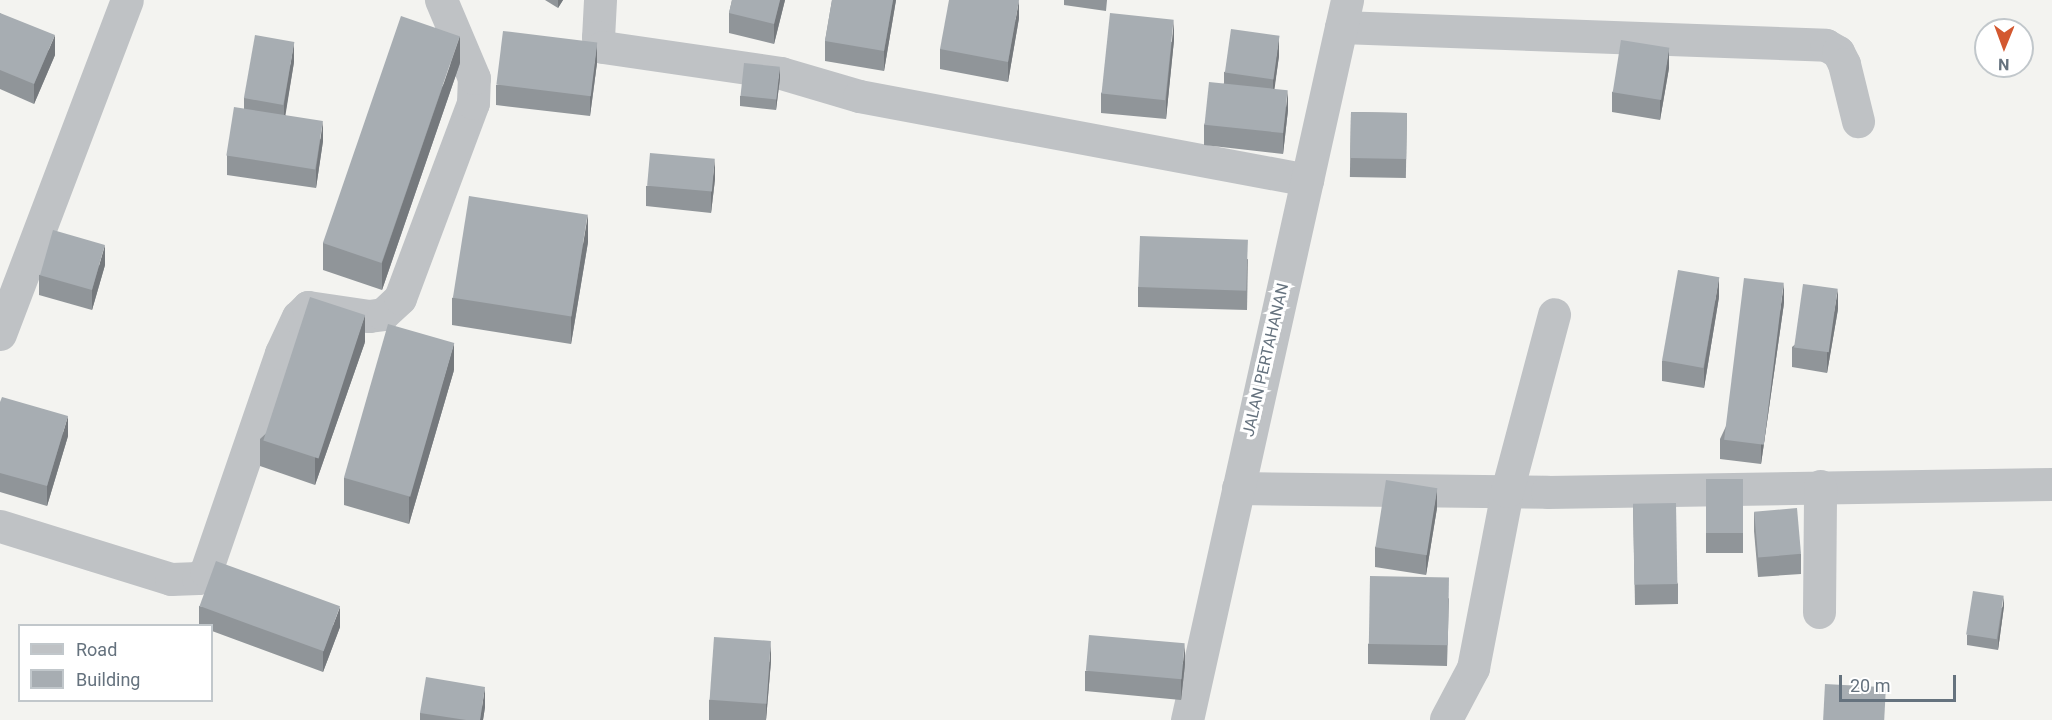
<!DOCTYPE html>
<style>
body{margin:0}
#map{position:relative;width:2052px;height:720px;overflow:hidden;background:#f3f3f0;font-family:Roboto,sans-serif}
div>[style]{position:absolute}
.minor>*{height:33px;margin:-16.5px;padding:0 16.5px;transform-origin:16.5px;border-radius:16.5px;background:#bfc2c5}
.wall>*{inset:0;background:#909599;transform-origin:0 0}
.shaded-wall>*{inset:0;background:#75797d}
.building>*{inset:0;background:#a7adb2;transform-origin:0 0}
span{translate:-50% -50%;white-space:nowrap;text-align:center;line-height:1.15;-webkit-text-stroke:6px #fff;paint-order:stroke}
.street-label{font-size:16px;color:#65727e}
.legend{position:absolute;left:18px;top:624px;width:195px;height:78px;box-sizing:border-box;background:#fff;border:2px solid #c1c7cb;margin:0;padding:8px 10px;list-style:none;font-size:18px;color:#65727e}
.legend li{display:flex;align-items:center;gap:12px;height:30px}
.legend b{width:30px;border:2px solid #c1c7cb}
.north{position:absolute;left:1974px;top:18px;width:60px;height:60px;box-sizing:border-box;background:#fff;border:2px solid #c1c7cb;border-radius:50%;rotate:181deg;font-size:16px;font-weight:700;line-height:24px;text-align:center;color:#65727e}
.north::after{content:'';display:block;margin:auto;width:21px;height:27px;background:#d35830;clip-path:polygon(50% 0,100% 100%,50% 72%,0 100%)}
.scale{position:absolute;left:1839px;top:675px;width:117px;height:27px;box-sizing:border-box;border:3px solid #65727e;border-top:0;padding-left:8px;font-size:18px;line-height:21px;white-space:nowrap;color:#65727e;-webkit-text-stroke:4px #fff;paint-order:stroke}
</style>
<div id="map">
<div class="minor">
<i style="left:600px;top:0;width:37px;rotate:93deg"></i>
<i style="left:598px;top:37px;width:11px;rotate:63deg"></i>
<i style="left:603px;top:47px;width:180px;rotate:8.3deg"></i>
<i style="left:781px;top:73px;width:81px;rotate:16.4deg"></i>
<i style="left:859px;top:96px;width:456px;rotate:10.6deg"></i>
<i style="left:1341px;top:27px;width:485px;rotate:2.1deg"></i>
<i style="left:1826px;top:45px;width:14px;rotate:30deg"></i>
<i style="left:1838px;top:52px;width:13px;rotate:63deg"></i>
<i style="left:1844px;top:64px;width:59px;rotate:76.2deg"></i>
<i style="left:0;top:334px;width:357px;rotate:-69.2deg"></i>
<i style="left:1238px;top:488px;width:309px;rotate:0.7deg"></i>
<i style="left:1547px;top:492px;width:505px;rotate:-0.91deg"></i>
<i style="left:0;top:526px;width:179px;rotate:17.2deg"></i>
<i style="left:171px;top:579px;width:27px;rotate:-2deg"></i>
<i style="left:198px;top:578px;width:11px;rotate:-41deg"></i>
<i style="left:206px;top:571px;width:231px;rotate:-71deg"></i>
<i style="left:281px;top:353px;width:40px;rotate:-65deg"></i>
<i style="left:298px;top:317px;width:14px;rotate:-45deg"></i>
<i style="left:308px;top:307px;width:62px;rotate:8.4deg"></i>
<i style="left:369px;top:316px;width:14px;rotate:-8deg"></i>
<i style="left:383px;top:314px;width:23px;rotate:-43deg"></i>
<i style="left:400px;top:298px;width:208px;rotate:-69.5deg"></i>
<i style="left:473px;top:103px;width:25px;rotate:-88deg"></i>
<i style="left:474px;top:78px;width:85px;rotate:-112.9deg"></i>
<i style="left:1819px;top:612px;width:126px;rotate:-89.5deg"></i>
<i style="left:1446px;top:719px;width:58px;rotate:-62.1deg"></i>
<i style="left:1473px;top:668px;width:180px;rotate:-79.1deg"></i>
<i style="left:1507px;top:491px;width:183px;rotate:-75.1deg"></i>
<i style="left:1187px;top:720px;width:738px;rotate:-77.47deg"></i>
</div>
<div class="wall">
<i style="clip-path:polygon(545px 0,563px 0,558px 8px)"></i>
<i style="clip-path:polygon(732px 0,785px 0,774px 44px,729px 33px,729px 13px)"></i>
<i style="clip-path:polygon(832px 0,896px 0,884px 71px,825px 61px,825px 41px)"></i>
<i style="clip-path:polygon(1064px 0,1107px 0,1106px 11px,1064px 5px)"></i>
<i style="clip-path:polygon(0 13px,55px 55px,34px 104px,0 89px)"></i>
<i style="clip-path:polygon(1019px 18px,1008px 82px,940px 69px,940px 49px)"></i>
<i style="clip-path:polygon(1174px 40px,1166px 119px,1101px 113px,1101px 93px)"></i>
<i style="clip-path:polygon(1279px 56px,1274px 89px,1288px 110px,1283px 154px,1204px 145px,1204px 125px,1224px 83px,1224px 72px)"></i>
<i style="clip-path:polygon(294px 62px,285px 115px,323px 141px,316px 188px,227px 175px,227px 155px,244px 109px,244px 98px)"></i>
<i style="clip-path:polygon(460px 63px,382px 290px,323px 270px,323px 243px)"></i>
<i style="clip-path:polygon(597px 63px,590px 116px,496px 105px,496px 85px)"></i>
<i style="clip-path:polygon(1669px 68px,1660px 120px,1612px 112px,1612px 92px)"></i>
<i style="clip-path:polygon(780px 78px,776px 110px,740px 106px,740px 96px)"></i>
<i style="left:1351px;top:112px;width:56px;height:65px;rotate:1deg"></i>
<i style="clip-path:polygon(715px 179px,711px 213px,646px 206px,646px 186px)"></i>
<i style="clip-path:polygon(588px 242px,571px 344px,452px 325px,452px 298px)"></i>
<i style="clip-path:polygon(1248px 259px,1247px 310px,1138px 307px,1138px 287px)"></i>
<i style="clip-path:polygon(105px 265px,92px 310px,39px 295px,39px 275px)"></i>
<i style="clip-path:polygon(1719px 297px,1704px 388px,1662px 381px,1662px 361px)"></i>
<i style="clip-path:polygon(1784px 303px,1761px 464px,1720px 459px,1720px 439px)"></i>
<i style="clip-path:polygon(1838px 309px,1827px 373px,1792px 367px,1792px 347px)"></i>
<i style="clip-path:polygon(365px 342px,315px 485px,260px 466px,260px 439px)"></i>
<i style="clip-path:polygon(454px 370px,409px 524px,344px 505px,344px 478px)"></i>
<i style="clip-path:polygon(0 402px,68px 436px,47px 506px,0 492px)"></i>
<i style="left:1706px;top:479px;width:37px;height:74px"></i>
<i style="clip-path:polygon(1633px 504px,1678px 584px,1678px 604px,1635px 605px)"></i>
<i style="clip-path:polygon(1437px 508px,1426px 575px,1375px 567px,1375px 547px)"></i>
<i style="clip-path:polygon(1754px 512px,1801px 554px,1801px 574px,1758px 577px,1754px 531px)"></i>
<i style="clip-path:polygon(1449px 598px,1447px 666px,1368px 664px,1368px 644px)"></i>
<i style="clip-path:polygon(199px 606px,340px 627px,323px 672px,212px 631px,212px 626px,199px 626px)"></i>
<i style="clip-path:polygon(2004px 606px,1998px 650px,1967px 645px,1967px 635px)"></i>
<i style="clip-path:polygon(771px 661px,766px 720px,709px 720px,709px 700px)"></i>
<i style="clip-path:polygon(1185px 664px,1181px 700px,1085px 691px,1085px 671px)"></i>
<i style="clip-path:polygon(485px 707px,483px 720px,420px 720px,420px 713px)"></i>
</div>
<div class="shaded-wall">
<i style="clip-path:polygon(558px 0,563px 0,558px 8px)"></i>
<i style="clip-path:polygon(780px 0,785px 0,774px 44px,774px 24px)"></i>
<i style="clip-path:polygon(893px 0,896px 0,884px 71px,884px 51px)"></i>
<i style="clip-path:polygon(1019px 0,1019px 18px,1008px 82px,1008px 62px)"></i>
<i style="clip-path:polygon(1174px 20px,1174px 40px,1166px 119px,1166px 100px)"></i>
<i style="clip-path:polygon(55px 35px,55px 55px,34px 104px,34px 84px)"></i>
<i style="clip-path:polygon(460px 36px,460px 63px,382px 290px,382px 263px)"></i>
<i style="clip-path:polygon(1279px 36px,1279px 56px,1273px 100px,1273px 80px)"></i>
<i style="clip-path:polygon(294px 42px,294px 62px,284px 124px,284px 104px)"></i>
<i style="clip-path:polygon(597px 43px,597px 63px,590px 116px,590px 97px)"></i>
<i style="clip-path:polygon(1669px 48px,1669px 68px,1660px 120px,1660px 100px)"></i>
<i style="clip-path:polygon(780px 67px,780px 78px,776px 110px,776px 100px)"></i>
<i style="clip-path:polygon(1288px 90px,1288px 110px,1283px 154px,1283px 134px)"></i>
<i style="clip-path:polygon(323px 121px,323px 141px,316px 188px,316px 169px)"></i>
<i style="clip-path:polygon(715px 159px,715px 179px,711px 213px,711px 193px)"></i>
<i style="clip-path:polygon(588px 214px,588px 242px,571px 344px,571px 317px)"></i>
<i style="clip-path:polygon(105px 245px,105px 265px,92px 310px,92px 290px)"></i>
<i style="clip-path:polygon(1719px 277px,1719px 297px,1704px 388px,1704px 368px)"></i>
<i style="clip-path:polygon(1784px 283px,1784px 303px,1761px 464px,1761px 445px)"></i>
<i style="clip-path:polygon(1838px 289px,1838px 309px,1827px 373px,1827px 353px)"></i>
<i style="clip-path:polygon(365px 315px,365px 342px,315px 485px,315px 458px)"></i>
<i style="clip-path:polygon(454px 343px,454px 370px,409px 524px,409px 497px)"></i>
<i style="clip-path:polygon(68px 416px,68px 436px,47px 506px,47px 486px)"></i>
<i style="clip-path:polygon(1437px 488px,1437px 508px,1426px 575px,1426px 556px)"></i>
<i style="clip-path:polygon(2004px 596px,2004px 606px,1998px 650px,1998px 639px)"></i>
<i style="clip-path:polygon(340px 607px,340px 627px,323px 672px,323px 652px)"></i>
<i style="clip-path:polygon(771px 641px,771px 661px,766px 720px,766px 705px)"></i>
<i style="clip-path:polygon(1185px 644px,1185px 664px,1181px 700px,1181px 680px)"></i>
<i style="clip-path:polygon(485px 687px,485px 707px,483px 720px,480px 720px)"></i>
</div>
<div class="building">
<i style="clip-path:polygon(732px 0,780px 0,774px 24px,729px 13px)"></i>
<i style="clip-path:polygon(832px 0,893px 0,884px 51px,825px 41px)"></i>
<i style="clip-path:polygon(949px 0,1019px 0,1008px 62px,940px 49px)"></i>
<i style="clip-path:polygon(0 13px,55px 35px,34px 84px,0 70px)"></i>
<i style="left:1110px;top:13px;width:64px;height:81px;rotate:6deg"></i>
<i style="left:401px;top:16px;width:62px;height:240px;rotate:19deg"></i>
<i style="left:1231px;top:29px;width:49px;height:44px;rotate:8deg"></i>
<i style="left:503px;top:31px;width:95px;height:54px;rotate:7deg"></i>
<i style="left:255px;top:35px;width:40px;height:64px;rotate:10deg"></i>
<i style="left:1621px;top:40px;width:49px;height:53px;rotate:9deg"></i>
<i style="left:744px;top:63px;width:36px;height:33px;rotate:6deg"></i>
<i style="left:1209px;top:82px;width:79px;height:43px;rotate:6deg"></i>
<i style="left:234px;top:107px;width:90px;height:49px;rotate:9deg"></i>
<i style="left:1351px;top:112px;width:56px;height:46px;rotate:1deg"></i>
<i style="left:650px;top:153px;width:65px;height:33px;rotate:5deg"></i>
<i style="left:469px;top:196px;width:120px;height:103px;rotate:9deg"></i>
<i style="left:53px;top:230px;width:54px;height:47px;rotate:16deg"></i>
<i style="left:1140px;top:236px;width:108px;height:51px;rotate:2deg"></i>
<i style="left:1678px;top:270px;width:42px;height:92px;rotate:10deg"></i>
<i style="left:1744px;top:278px;width:40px;height:163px;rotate:7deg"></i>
<i style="left:1803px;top:284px;width:35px;height:64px;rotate:8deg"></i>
<i style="left:310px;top:297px;width:58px;height:151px;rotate:18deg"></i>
<i style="left:388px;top:324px;width:69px;height:160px;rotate:16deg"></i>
<i style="clip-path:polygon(2px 397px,68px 416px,47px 486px,0 473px,0 402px)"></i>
<i style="left:1706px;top:479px;width:37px;height:54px"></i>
<i style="left:1386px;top:480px;width:52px;height:68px;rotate:9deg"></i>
<i style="left:1676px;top:503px;width:81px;height:43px;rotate:89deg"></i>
<i style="left:1797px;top:508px;width:46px;height:43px;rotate:85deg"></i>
<i style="left:216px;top:561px;width:132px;height:48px;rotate:20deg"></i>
<i style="left:1370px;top:576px;width:79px;height:68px;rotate:1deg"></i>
<i style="left:1973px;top:591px;width:31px;height:44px;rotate:9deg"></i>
<i style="left:1089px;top:635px;width:96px;height:36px;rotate:5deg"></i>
<i style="left:714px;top:637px;width:57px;height:63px;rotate:4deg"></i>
<i style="clip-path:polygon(426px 677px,485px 687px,480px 720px,466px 720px,420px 713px)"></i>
<i style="left:1825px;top:684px;width:61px;height:36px;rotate:3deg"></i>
</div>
<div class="street-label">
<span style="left:1266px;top:360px;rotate:-77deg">JALAN PERTAHANAN</span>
</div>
<ul class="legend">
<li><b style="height:8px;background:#bfc2c5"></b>Road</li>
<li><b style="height:16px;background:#a7adb2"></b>Building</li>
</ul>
<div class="north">N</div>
<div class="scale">20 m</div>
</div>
